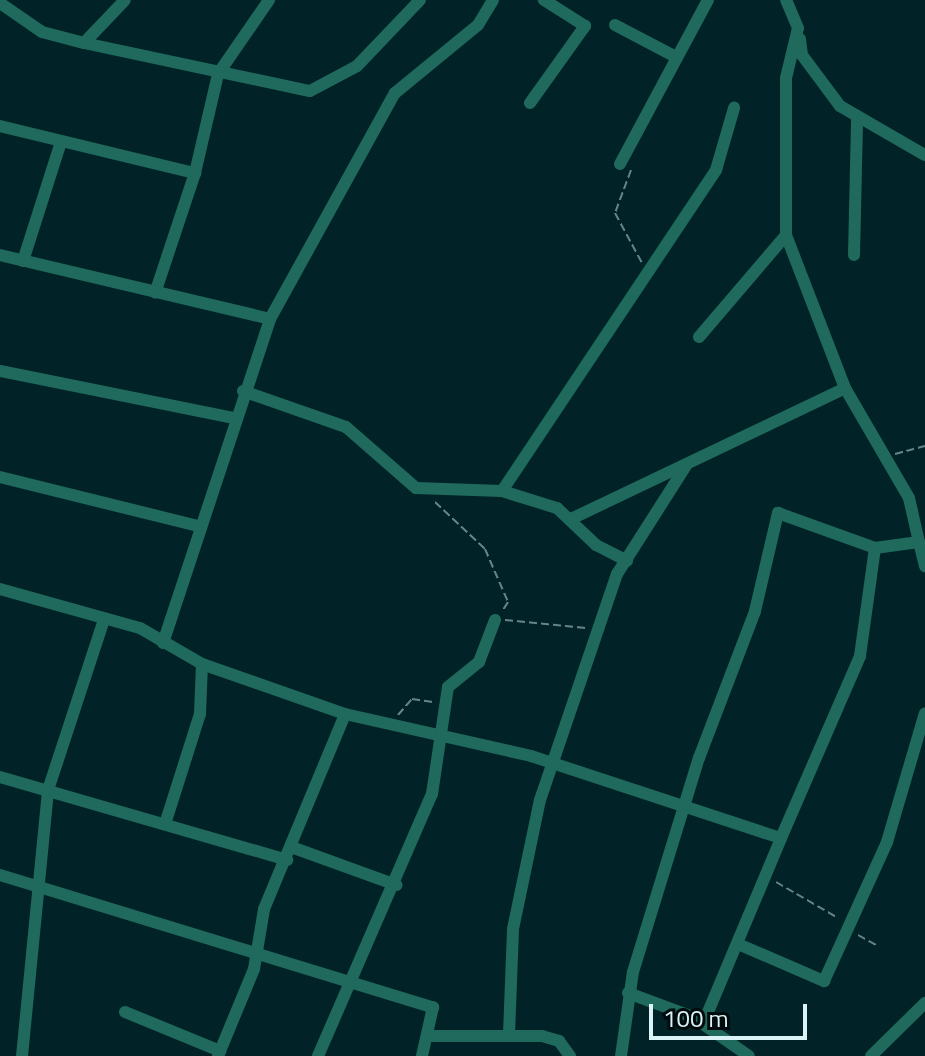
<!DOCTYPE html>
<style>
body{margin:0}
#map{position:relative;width:925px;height:1056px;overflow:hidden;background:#012328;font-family:"Titillium Web",sans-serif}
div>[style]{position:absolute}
.path>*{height:2px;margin-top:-1px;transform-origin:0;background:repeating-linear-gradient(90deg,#678589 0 8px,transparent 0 12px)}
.street>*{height:12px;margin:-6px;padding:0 6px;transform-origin:6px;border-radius:6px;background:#1f6a5c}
span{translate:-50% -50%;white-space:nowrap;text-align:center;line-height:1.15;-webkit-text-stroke:8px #000b0e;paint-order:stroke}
.scale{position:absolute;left:649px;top:1004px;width:158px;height:36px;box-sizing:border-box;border:4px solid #dbf3f7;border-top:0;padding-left:10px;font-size:24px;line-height:28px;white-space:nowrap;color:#dbf3f7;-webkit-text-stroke:6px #000b0e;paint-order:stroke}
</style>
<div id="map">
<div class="path">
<i style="left:631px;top:170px;width:46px;rotate:110.4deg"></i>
<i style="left:615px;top:213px;width:57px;rotate:61.6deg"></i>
<i style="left:895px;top:454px;width:31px;rotate:-15deg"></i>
<i style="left:435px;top:502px;width:69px;rotate:43.2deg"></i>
<i style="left:485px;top:549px;width:58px;rotate:66.5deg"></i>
<i style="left:508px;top:602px;width:9px;rotate:122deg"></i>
<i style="left:505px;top:620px;width:81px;rotate:5.6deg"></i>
<i style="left:398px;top:715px;width:21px;rotate:-49deg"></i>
<i style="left:412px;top:699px;width:21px;rotate:8deg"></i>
<i style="left:776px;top:882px;width:72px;rotate:30.1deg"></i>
<i style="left:858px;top:935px;width:21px;rotate:29deg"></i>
</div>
<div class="street">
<i style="left:0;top:3px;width:51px;rotate:34.6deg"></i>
<i style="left:42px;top:32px;width:43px;rotate:14.7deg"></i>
<i style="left:84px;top:43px;width:59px;rotate:-46.4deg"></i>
<i style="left:615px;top:25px;width:67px;rotate:27.7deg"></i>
<i style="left:800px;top:39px;width:16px;rotate:83deg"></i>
<i style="left:802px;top:55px;width:64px;rotate:53.3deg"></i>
<i style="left:840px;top:106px;width:98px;rotate:30deg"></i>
<i style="left:84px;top:43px;width:231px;rotate:12deg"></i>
<i style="left:310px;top:91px;width:53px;rotate:-28deg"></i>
<i style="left:357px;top:66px;width:91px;rotate:-46.3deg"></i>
<i style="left:530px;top:103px;width:95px;rotate:-54.5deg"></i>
<i style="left:585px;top:26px;width:49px;rotate:-147.6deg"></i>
<i style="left:0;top:126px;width:201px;rotate:13.6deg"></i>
<i style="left:195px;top:173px;width:126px;rotate:108.4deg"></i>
<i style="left:620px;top:164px;width:186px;rotate:-61.8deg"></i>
<i style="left:195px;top:173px;width:102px;rotate:-76.9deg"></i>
<i style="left:218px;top:74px;width:90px;rotate:-55.4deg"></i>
<i style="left:0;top:255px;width:277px;rotate:13.3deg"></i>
<i style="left:854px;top:255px;width:136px;rotate:-88.7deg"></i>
<i style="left:23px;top:261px;width:125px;rotate:-72.3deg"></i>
<i style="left:699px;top:337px;width:134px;rotate:-49.5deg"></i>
<i style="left:0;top:371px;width:239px;rotate:11.4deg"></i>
<i style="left:243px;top:391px;width:109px;rotate:19.3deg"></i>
<i style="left:346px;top:427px;width:93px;rotate:41.1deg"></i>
<i style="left:416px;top:488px;width:86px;rotate:2deg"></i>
<i style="left:502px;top:491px;width:386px;rotate:-56.3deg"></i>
<i style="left:716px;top:170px;width:65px;rotate:-73.8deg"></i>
<i style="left:0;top:477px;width:204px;rotate:13.9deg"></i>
<i style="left:502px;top:491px;width:58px;rotate:17.2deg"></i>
<i style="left:557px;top:508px;width:54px;rotate:43.5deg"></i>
<i style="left:596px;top:545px;width:35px;rotate:27deg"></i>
<i style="left:573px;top:518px;width:301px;rotate:-25.5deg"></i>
<i style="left:919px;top:542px;width:25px;rotate:76deg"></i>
<i style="left:0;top:589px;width:145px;rotate:15.6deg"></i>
<i style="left:140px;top:628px;width:72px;rotate:30.1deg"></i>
<i style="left:202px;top:664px;width:151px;rotate:19.3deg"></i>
<i style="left:345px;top:714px;width:191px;rotate:12.7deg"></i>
<i style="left:531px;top:756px;width:263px;rotate:18.2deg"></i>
<i style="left:781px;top:838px;width:198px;rotate:-66.5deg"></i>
<i style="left:860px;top:656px;width:109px;rotate:-82.1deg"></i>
<i style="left:875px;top:548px;width:44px;rotate:-7.8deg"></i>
<i style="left:919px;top:542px;width:45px;rotate:-102.8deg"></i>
<i style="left:909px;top:498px;width:127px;rotate:-120.2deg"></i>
<i style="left:845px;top:388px;width:164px;rotate:-111.1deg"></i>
<i style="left:786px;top:235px;width:157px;rotate:-90deg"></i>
<i style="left:786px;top:78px;width:51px;rotate:-76.5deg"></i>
<i style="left:798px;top:28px;width:30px;rotate:-113deg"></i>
<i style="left:163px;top:643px;width:341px;rotate:-71.7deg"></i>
<i style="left:270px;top:319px;width:258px;rotate:-61.1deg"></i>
<i style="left:395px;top:93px;width:107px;rotate:-39.3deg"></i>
<i style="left:478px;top:25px;width:29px;rotate:-59deg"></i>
<i style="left:0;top:777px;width:299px;rotate:16.1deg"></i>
<i style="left:166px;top:821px;width:112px;rotate:-72.4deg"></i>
<i style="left:200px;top:714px;width:50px;rotate:-87.7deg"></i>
<i style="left:294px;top:848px;width:109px;rotate:19.9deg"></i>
<i style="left:0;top:875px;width:453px;rotate:17deg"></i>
<i style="left:433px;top:1007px;width:50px;rotate:102.7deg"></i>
<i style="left:738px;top:944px;width:94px;rotate:23.3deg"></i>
<i style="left:824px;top:981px;width:153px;rotate:-65.6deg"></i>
<i style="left:887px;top:842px;width:134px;rotate:-73.6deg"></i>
<i style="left:628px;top:993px;width:69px;rotate:20.3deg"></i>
<i style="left:693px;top:1017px;width:68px;rotate:34.9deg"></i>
<i style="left:125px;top:1012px;width:103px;rotate:22.3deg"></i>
<i style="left:703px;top:1024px;width:202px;rotate:-67.2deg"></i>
<i style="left:509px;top:1034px;width:105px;rotate:-87.8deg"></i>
<i style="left:513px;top:929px;width:132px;rotate:-78.2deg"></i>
<i style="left:540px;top:800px;width:239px;rotate:-71.2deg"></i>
<i style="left:617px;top:574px;width:130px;rotate:-57.5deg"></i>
<i style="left:430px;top:1036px;width:112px"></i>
<i style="left:542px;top:1036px;width:18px;rotate:16deg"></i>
<i style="left:559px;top:1041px;width:19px;rotate:54deg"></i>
<i style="left:22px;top:1056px;width:267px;rotate:-84.4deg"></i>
<i style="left:48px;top:790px;width:179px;rotate:-71.8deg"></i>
<i style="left:218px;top:1056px;width:94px;rotate:-67.5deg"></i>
<i style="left:254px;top:969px;width:61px;rotate:-80.5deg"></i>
<i style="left:264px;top:909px;width:211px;rotate:-67.4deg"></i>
<i style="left:318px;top:1056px;width:286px;rotate:-66.5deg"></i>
<i style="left:432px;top:794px;width:108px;rotate:-81.5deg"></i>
<i style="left:448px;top:687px;width:40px;rotate:-39deg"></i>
<i style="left:479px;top:662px;width:45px;rotate:-69.1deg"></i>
<i style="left:621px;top:1056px;width:85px;rotate:-81.9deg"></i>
<i style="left:633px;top:972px;width:224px;rotate:-72.9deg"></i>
<i style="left:699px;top:758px;width:157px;rotate:-69.1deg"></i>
<i style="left:755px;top:611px;width:101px;rotate:-76.8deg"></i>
<i style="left:778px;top:513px;width:103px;rotate:19.8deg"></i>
<i style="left:871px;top:1056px;width:76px;rotate:-44.5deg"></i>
</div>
<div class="scale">100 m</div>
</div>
